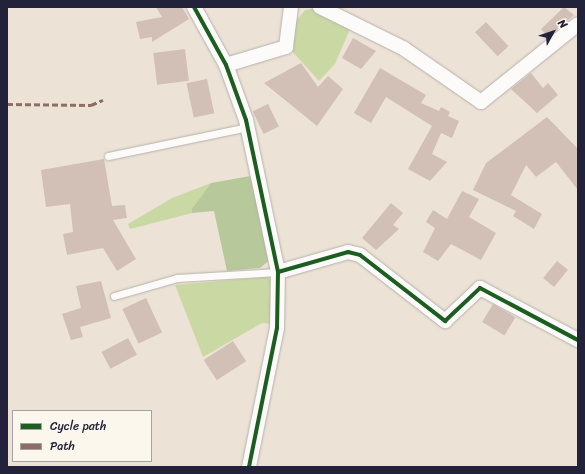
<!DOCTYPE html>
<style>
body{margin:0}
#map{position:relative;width:585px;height:474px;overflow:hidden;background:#ece3d6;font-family:Sriracha,sans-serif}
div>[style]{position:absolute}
.green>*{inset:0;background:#cad9a3}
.forest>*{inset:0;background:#b7c99b}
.building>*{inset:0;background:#d2bfb6;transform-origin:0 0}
.roads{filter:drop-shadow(0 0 1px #b6b0ab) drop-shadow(0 0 1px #b6b0ab)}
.lane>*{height:7px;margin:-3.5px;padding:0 3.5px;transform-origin:3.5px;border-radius:3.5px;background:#fcfbf9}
.street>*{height:14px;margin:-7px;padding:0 7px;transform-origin:7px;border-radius:7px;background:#fcfbf9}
.quiet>*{height:3px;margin-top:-1.5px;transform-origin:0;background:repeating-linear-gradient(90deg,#8d6e63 0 6px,transparent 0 9px)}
.cycleway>*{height:4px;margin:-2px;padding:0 2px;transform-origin:2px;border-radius:2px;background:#1b5e20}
span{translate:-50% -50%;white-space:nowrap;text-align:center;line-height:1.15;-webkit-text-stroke:3.5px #fbf7ec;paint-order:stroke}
.frame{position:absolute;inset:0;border:8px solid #22223b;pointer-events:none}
.legend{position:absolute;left:12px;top:410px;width:140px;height:52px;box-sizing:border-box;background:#fbf7ec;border:1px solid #a4a2a5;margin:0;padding:5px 7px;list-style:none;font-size:12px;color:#22223b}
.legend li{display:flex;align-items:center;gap:8px;height:20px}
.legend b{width:20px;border:1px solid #a4a2a5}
.north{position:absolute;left:533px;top:12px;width:40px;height:40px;-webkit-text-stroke:3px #fbf7ec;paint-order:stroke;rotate:50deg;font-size:11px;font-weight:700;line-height:16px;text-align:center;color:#22223b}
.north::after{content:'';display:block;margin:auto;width:14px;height:18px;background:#22223b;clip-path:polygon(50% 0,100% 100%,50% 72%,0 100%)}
</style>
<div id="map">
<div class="green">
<i style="clip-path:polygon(312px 9px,350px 29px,335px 64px,319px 81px,291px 50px,293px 25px,305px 10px)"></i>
<i style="clip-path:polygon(211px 183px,192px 213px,130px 229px,128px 224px,172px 198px)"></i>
<i style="clip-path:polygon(267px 277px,272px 280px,271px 324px,262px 323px,203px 357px,175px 285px)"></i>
</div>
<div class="forest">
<i style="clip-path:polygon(256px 175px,271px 259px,260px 268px,227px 271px,214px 211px,192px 213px,192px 209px,211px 183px)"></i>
</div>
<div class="building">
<i style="clip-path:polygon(156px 7px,182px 7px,189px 19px,152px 42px,152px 37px,140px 39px,136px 22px,162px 17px)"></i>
<i style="clip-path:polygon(564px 7px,574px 15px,548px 37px,541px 29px)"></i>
<i style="left:486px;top:22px;width:33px;height:15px;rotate:47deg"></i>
<i style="clip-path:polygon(353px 38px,376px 51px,361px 69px,342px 58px)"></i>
<i style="left:185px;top:49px;width:32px;height:32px;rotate:83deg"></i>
<i style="clip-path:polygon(301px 63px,318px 87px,328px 76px,343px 89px,317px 126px,264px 83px)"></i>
<i style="clip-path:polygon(380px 68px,426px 95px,421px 103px,439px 111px,441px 107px,450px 112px,448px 116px,459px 121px,452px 138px,441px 133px,432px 154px,447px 162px,430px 181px,408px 169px,432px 126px,386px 97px,371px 123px,354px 113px)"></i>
<i style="clip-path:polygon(531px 73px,543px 88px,548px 83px,558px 95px,537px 113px,511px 89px)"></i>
<i style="left:207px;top:79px;width:35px;height:21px;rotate:78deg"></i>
<i style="left:268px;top:104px;width:25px;height:17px;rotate:64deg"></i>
<i style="clip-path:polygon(547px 117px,578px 149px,578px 190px,556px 162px,536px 177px,526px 165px,511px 195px,542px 214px,534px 229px,513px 216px,516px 211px,473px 190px,486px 163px)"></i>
<i style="clip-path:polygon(104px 159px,112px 206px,125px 205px,127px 218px,113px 220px,136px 259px,117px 271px,103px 248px,67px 255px,63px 234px,73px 232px,70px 204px,46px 207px,41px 170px)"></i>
<i style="clip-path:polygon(462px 191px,479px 199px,469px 217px,496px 233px,481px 260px,451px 244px,438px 261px,423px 252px,435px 228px,426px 222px,433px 210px,447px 219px)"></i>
<i style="clip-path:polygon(391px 203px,403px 213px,393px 225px,399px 229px,376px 250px,362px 238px)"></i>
<i style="left:557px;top:261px;width:14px;height:22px;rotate:39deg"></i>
<i style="clip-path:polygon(101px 281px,111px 318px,80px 327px,83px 337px,71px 340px,62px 314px,81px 308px,76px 286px)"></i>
<i style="left:146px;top:298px;width:38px;height:26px;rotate:65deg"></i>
<i style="left:493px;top:304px;width:26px;height:21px;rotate:31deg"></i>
<i style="left:128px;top:338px;width:19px;height:30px;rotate:62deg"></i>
<i style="left:233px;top:341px;width:24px;height:35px;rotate:57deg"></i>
</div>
<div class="roads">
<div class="lane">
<i style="left:108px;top:156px;width:143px;rotate:-11.7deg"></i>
<i style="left:114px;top:296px;width:66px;rotate:-15.9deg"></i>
<i style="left:177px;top:278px;width:101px;rotate:-3.4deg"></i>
</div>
<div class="street">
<i style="left:194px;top:7px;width:66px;rotate:61.1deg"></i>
<i style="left:226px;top:65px;width:59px;rotate:70deg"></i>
<i style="left:246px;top:120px;width:155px;rotate:78.1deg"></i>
<i style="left:278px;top:272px;width:56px;rotate:91deg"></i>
<i style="left:277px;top:328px;width:142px;rotate:101.4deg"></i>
<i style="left:320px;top:7px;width:93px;rotate:26.3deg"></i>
<i style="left:403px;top:48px;width:95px;rotate:34.7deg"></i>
<i style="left:481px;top:102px;width:124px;rotate:-38.8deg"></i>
<i style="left:226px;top:65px;width:63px;rotate:-16.7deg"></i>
<i style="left:286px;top:47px;width:40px;rotate:-82.9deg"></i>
<i style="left:278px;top:272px;width:73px;rotate:-15.9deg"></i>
<i style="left:348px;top:252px;width:12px;rotate:14deg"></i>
<i style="left:360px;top:255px;width:108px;rotate:37.8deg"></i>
<i style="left:445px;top:321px;width:48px;rotate:-43.3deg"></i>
<i style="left:480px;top:288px;width:111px;rotate:28deg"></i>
</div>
</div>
<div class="quiet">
<i style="left:7px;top:104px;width:84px;rotate:0.7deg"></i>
<i style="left:91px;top:105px;width:13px;rotate:-23deg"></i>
</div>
<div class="cycleway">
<i style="left:194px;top:7px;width:66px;rotate:61.1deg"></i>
<i style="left:226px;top:65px;width:59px;rotate:70deg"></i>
<i style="left:246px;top:120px;width:155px;rotate:78.1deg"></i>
<i style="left:278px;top:272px;width:56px;rotate:91deg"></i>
<i style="left:277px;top:328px;width:142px;rotate:101.4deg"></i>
<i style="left:278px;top:272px;width:73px;rotate:-15.9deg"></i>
<i style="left:348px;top:252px;width:12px;rotate:14deg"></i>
<i style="left:360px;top:255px;width:108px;rotate:37.8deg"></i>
<i style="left:445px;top:321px;width:48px;rotate:-43.3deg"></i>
<i style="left:480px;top:288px;width:111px;rotate:28deg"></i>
</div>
<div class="frame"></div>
<ul class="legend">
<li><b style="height:5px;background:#1b5e20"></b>Cycle path</li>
<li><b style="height:5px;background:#8d6e63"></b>Path</li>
</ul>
<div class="north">N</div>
</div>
